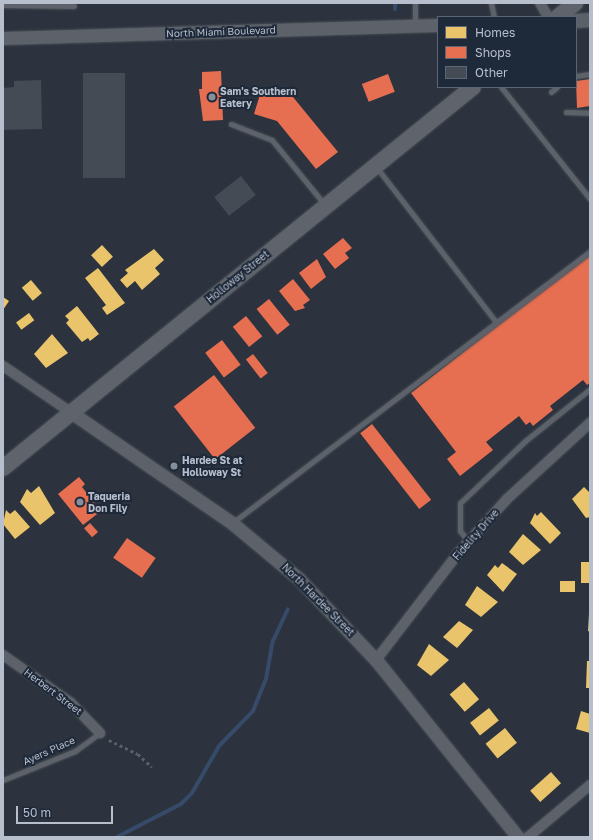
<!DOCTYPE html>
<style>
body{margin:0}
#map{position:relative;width:593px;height:840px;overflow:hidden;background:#2c333e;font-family:"Golos Text",sans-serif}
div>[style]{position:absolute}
.homes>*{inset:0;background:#e9c46a;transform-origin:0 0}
.shops>*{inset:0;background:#e76f51;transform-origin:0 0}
.stream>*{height:4px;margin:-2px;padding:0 2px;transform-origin:2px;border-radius:2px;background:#364b69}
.building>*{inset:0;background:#454b54;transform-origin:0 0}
.path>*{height:2.5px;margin-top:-1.25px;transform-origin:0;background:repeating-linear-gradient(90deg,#5a6067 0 3px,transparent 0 6px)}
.roads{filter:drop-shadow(0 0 1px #494e56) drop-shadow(0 0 1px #494e56)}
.service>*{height:5px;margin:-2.5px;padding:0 2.5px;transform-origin:2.5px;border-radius:2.5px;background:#5d626a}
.minor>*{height:10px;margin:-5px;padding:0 5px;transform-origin:5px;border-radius:5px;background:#5d626a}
.tertiary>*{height:13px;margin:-6.5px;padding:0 6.5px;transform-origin:6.5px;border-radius:6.5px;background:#5d626a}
.secondary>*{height:14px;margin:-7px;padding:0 7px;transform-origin:7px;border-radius:7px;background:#5b6069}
.primary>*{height:16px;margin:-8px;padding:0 8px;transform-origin:8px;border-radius:8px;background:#5f646c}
.dots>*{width:11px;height:11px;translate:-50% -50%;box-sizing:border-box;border:2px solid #1e2939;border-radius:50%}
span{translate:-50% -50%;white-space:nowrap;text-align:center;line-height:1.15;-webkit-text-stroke:4px #1e2939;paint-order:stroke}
.street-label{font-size:10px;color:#b7bfcd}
.poi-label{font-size:10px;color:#b7bfcd;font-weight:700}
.left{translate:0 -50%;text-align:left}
.frame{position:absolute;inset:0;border:4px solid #b7bfcd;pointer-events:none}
.legend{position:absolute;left:437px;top:16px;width:140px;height:72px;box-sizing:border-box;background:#1e2939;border:1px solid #5b6574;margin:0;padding:5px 7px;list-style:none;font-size:12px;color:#b7bfcd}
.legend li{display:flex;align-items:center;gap:8px;height:20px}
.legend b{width:20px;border:1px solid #5b6574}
.scale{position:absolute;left:16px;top:806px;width:97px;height:18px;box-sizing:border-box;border:2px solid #b7bfcd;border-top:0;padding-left:5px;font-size:12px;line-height:14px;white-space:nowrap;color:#b7bfcd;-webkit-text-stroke:3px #1e2939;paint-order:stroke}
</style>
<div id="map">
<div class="homes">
<i style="left:102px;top:245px;width:16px;height:15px;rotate:47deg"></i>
<i style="clip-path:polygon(154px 249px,164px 260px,155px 268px,160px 274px,142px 290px,135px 281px,127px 288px,120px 280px,128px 273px,125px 270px)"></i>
<i style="clip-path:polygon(98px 268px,125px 303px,107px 315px,102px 308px,106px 305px,85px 278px)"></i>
<i style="left:31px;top:280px;width:17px;height:12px;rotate:50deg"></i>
<i style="clip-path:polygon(3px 297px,9px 301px,3px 310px)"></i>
<i style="clip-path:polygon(77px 306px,99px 334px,90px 341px,88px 338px,82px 342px,66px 323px,69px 320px,65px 316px)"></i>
<i style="left:29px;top:313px;width:9px;height:16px;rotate:54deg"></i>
<i style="clip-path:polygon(52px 334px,68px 353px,46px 368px,34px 354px)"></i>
<i style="clip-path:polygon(39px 486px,55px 513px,40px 525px,20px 502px,27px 489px,31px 493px)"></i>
<i style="clip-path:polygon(584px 487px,590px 493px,590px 517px,586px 518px,572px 499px)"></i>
<i style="clip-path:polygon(6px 510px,10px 514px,15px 510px,30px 527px,15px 539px,3px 524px)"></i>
<i style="clip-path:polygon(541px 512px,561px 533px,550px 544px,530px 523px,535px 513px,537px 516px)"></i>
<i style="clip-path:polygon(523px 534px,541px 550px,523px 565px,509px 552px)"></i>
<i style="left:581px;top:562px;width:9px;height:21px"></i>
<i style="clip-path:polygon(502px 563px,517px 574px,503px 592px,487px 575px,495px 565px,498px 568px)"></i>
<i style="left:560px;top:581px;width:15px;height:11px"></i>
<i style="clip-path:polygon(477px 586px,498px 602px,481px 617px,465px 605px)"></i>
<i style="clip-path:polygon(589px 614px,590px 614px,590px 632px,588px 631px)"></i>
<i style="clip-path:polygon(459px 621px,473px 630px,457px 648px,443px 637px)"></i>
<i style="clip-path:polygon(429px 644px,449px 660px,431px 676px,417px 665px)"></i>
<i style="clip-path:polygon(587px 661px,590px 661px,590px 688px,586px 688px)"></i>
<i style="left:464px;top:682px;width:23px;height:19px;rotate:49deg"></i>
<i style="left:489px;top:708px;width:16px;height:24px;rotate:52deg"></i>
<i style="clip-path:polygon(581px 711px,590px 714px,590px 733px,576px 729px)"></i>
<i style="left:505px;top:728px;width:19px;height:25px;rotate:51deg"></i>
<i style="left:551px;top:772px;width:15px;height:28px;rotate:48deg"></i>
</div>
<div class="shops">
<i style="clip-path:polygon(221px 71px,223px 120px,203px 121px,199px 89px,202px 89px,202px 72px)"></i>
<i style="left:388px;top:74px;width:19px;height:28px;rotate:69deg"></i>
<i style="clip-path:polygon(590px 79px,590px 106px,577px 108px,576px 81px)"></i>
<i style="clip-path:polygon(262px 88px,293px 97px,338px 152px,316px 169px,277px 121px,254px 114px)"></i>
<i style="clip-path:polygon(343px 238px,352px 248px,345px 253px,349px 258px,335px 269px,323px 254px)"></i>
<i style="clip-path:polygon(590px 253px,590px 383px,587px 385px,583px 380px,550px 406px,553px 410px,533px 426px,530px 422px,526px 425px,519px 416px,486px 442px,493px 450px,460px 476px,447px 459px,456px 452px,411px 393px)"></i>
<i style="clip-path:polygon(317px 259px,326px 277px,311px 289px,299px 273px)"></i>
<i style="clip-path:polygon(293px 279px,310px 300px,303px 305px,305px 308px,295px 311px,279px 291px)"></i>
<i style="left:269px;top:299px;width:33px;height:16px;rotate:51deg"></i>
<i style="left:246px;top:316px;width:26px;height:17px;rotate:51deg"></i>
<i style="left:222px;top:340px;width:31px;height:21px;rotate:53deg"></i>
<i style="left:253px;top:354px;width:24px;height:9px;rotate:52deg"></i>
<i style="left:214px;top:375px;width:67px;height:51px;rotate:52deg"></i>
<i style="left:372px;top:424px;width:96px;height:15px;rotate:52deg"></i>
<i style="clip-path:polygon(79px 477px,85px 484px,82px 487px,101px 511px,83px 525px,58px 494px)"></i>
<i style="left:90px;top:523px;width:12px;height:8px;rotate:48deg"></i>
<i style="left:127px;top:538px;width:35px;height:24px;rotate:35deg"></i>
</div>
<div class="stream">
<i style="left:395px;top:9px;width:6px;rotate:-90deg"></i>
<i style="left:117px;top:837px;width:72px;rotate:-27.3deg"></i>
<i style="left:181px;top:804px;width:16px;rotate:-45deg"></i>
<i style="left:192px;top:793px;width:54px;rotate:-60.1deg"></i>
<i style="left:219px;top:746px;width:49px;rotate:-45.8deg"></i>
<i style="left:253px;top:711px;width:35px;rotate:-68deg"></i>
<i style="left:266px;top:679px;width:39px;rotate:-80deg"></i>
<i style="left:273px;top:641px;width:35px;rotate:-65deg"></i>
</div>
<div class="building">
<i style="left:83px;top:73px;width:42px;height:105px"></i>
<i style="clip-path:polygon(41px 80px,42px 129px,3px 130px,3px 88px,14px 87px,14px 81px)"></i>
<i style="left:241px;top:176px;width:24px;height:34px;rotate:52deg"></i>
</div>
<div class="path">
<i style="left:109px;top:740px;width:32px;rotate:26deg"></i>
<i style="left:138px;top:754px;width:19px;rotate:43deg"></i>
</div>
<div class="roads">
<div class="service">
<i style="left:415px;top:3px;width:22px;rotate:90deg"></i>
<i style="left:491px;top:3px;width:14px;rotate:78deg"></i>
<i style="left:3px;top:5px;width:71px;rotate:0.8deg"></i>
<i style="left:576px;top:76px;width:14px;rotate:-8deg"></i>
<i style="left:501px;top:87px;width:143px;rotate:51.5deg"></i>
<i style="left:551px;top:92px;width:8px;rotate:-40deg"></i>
<i style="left:566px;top:112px;width:24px;rotate:2deg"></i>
<i style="left:231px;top:124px;width:44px;rotate:21.3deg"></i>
<i style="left:272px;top:140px;width:84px;rotate:50.8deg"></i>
<i style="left:377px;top:168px;width:195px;rotate:52.3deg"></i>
<i style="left:232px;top:523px;width:450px;rotate:-37.2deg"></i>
<i style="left:469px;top:542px;width:14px;rotate:-129deg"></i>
<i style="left:460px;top:531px;width:28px;rotate:-90deg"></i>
<i style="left:460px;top:503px;width:90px;rotate:-43.6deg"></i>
<i style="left:525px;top:441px;width:83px;rotate:-38.7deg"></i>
<i style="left:3px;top:780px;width:78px;rotate:-21.9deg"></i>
<i style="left:75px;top:751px;width:31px;rotate:-36deg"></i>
</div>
<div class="minor">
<i style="left:540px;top:3px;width:16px;rotate:60deg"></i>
<i style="left:3px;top:366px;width:83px;rotate:34.3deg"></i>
<i style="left:3px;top:655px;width:83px;rotate:35.2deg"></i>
<i style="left:71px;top:703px;width:42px;rotate:46deg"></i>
<i style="left:376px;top:660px;width:138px;rotate:-52.4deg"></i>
<i style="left:460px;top:551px;width:70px;rotate:-47.9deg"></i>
<i style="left:507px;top:499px;width:113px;rotate:-42.5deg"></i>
<i style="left:528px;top:837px;width:81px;rotate:-40deg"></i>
</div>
<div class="tertiary">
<i style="left:3px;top:38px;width:435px;rotate:-1.7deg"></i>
<i style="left:72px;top:413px;width:194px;rotate:34.5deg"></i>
<i style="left:232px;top:523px;width:87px;rotate:39.9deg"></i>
<i style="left:299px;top:579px;width:112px;rotate:46.5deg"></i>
<i style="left:376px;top:660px;width:227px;rotate:51.3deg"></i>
</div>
<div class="secondary">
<i style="left:576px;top:21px;width:14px;rotate:-4deg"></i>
</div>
<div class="primary">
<i style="left:558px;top:17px;width:22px;rotate:-39deg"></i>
<i style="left:3px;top:468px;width:605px;rotate:-39.03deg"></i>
</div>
</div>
<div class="dots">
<i style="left:212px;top:97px;background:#868e9b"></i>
<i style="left:174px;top:466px;background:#868e9b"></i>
<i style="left:80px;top:502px;background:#868e9b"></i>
</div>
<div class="street-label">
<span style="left:221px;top:32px;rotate:-2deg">North Miami Boulevard</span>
<span style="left:238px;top:277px;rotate:-39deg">Holloway Street</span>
<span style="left:476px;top:535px;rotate:-49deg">Fidelity Drive</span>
<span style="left:318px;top:600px;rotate:45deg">North Hardee Street</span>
<span style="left:53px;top:692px;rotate:37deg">Herbert Street</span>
<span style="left:49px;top:751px;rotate:-24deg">Ayers Place</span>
</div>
<div class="poi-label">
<span class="left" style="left:220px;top:97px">Sam's Southern<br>Eatery</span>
<span class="left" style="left:182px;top:466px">Hardee St at<br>Holloway St</span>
<span class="left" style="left:88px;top:502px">Taqueria<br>Don Fily</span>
</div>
<div class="frame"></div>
<ul class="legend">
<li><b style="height:11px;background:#e9c46a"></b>Homes</li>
<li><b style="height:11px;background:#e76f51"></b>Shops</li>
<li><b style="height:11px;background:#454b54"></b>Other</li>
</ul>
<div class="scale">50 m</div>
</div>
